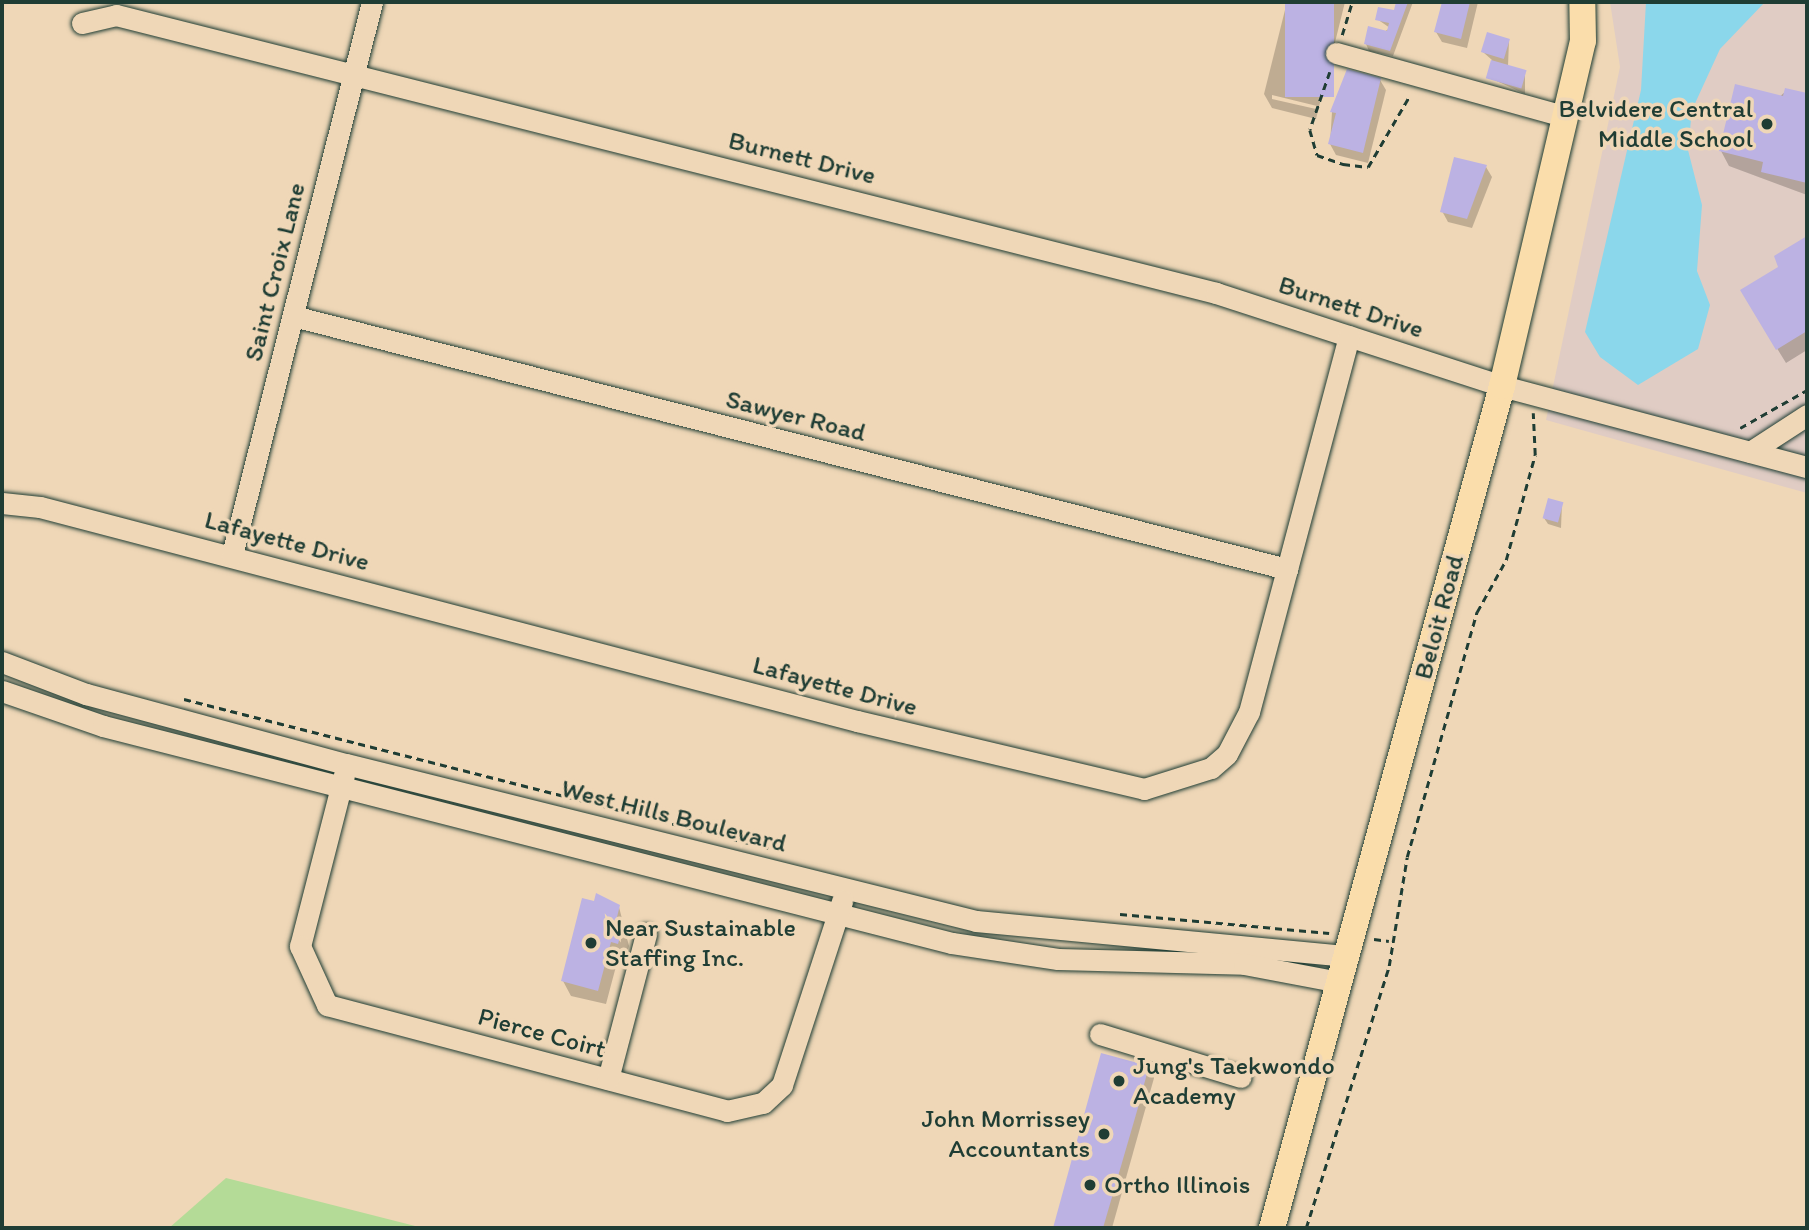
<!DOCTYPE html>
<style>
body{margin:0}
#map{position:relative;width:1809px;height:1230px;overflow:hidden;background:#efd7b7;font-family:Itim,sans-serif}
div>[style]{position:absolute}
.built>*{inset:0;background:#e0ccc4}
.green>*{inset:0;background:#b4db97}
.water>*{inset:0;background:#8bd7eb}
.shadow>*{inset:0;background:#0003}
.building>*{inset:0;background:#bcb2e3;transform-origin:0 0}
.path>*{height:2.5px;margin-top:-1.25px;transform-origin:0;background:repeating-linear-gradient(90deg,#1f3d34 0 7px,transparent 0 12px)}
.roads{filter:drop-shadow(0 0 2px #1f3d34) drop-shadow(0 0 2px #1f3d34)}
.minor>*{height:21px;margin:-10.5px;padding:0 10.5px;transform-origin:10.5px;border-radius:10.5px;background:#efd7b7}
.major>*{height:26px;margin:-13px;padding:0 13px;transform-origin:13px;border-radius:13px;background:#faddab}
.dots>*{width:19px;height:19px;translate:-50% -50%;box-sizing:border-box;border:4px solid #efd7b7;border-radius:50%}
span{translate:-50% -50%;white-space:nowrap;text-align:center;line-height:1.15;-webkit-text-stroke:7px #efd7b7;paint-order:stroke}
.poi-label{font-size:26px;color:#1f3d34}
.right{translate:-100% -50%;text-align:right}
.left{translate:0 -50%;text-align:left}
.street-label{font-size:26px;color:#1f3d34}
.frame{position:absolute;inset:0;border:4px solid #1f3d34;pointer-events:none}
</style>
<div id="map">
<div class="built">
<i style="clip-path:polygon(1610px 2px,1807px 2px,1807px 493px,1546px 420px,1620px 67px)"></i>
</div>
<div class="green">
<i style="clip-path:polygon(226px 1178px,423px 1228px,169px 1228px)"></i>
</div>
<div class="water">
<i style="clip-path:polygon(1646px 2px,1765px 2px,1720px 49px,1692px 110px,1688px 150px,1702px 205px,1697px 271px,1710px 305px,1698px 349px,1638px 385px,1600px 357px,1585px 332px,1641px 90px)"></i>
</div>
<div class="shadow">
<i style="clip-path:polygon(evenodd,1287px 2px,1345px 2px,1316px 119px,1272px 108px,1264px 94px,1287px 2px,1272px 95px,1317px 106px,1316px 109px,1272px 99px,1272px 95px)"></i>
<i style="clip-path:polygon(1397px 2px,1413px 2px,1393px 56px,1369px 51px,1366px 44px,1390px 28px,1377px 19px,1395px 12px)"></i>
<i style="clip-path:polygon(1443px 2px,1478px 2px,1467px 48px,1442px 42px,1436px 32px)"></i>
<i style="clip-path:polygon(1509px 41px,1508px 66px,1525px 71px,1525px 94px,1488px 77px,1492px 60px,1483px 52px)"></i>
<i style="clip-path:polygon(1380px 80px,1386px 90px,1368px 163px,1336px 155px,1330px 144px,1332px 112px)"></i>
<i style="clip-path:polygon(1787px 90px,1807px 95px,1807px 195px,1729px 166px,1721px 151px)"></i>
<i style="clip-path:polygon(1486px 167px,1492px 177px,1472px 228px,1448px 222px,1442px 211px)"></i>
<i style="clip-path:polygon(1807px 238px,1807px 350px,1786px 363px,1742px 291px,1781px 268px,1776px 257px)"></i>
<i style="clip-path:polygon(1562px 503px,1561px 528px,1548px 524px,1544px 518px)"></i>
<i style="clip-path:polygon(619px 907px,629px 946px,626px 957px,619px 955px,606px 1004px,571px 996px,563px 981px)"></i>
<i style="clip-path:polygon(1147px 1067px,1154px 1078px,1112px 1228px,1055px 1228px,1087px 1114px)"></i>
</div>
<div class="building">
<i style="left:1285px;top:2px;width:49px;height:95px"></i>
<i style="clip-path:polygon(1396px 2px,1408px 2px,1390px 51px,1364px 44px,1368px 26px,1387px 31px,1389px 23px,1375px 20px,1378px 7px,1394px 10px)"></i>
<i style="clip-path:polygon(1442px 2px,1470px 2px,1461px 39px,1434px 32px)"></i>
<i style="left:1487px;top:32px;width:24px;height:21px;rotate:17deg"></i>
<i style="left:1491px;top:60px;width:37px;height:19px;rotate:16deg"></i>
<i style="clip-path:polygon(1347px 69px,1381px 78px,1363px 153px,1328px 144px,1336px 113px,1330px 112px)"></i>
<i style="clip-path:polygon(1735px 84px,1783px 96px,1785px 88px,1807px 93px,1807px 183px,1761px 172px,1763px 162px,1719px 151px)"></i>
<i style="clip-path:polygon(1454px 157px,1487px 165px,1467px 219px,1440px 212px)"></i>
<i style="clip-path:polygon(1807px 236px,1807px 331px,1776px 350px,1740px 290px,1778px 267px,1774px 256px)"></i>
<i style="left:1548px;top:498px;width:16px;height:21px;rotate:15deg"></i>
<i style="clip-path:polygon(596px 893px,620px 905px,614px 929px,622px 930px,618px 944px,611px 942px,598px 991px,561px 981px,582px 898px,594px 901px)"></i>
<i style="clip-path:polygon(1101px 1053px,1149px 1066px,1137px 1111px,1103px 1228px,1053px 1228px)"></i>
</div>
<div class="path">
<i style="left:1342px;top:35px;width:34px;rotate:-73deg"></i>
<i style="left:1330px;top:72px;width:61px;rotate:109deg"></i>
<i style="left:1310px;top:130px;width:26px;rotate:74deg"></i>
<i style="left:1317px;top:155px;width:28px;rotate:19deg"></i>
<i style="left:1343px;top:164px;width:25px;rotate:7deg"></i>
<i style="left:1368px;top:167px;width:83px;rotate:-59.7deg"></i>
<i style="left:1740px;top:428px;width:77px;rotate:-29.6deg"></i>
<i style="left:184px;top:699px;width:603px;rotate:14.31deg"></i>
<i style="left:1120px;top:914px;width:210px;rotate:5.2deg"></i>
<i style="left:1374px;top:939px;width:15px;rotate:8deg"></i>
<i style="left:1306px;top:1228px;width:275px;rotate:-72.4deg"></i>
<i style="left:1389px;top:966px;width:110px;rotate:-80.6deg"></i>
<i style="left:1407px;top:857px;width:255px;rotate:-74.1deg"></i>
<i style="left:1477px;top:612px;width:60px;rotate:-60.9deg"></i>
<i style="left:1506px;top:560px;width:109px;rotate:-74.6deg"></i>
<i style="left:1535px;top:455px;width:42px;rotate:-92.7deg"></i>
</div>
<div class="roads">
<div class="minor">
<i style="left:82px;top:23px;width:35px;rotate:-13deg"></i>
<i style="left:116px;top:15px;width:1135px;rotate:14.18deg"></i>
<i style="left:1216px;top:293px;width:301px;rotate:18deg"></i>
<i style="left:1502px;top:386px;width:316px;rotate:14.9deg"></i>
<i style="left:1336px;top:53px;width:239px;rotate:15.5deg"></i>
<i style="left:293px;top:316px;width:1026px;rotate:14.28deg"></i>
<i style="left:1750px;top:452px;width:68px;rotate:-33deg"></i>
<i style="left:2px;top:503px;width:38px;rotate:6deg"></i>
<i style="left:40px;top:507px;width:845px;rotate:14.68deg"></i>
<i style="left:857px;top:721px;width:295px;rotate:13.3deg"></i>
<i style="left:1144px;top:789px;width:70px;rotate:-17.4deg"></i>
<i style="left:1211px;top:768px;width:21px;rotate:-41deg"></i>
<i style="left:1227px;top:754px;width:47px;rotate:-62.4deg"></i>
<i style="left:1249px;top:712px;width:389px;rotate:-75.1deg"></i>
<i style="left:232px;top:555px;width:570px;rotate:-75.79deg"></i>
<i style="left:2px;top:662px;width:90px;rotate:20.9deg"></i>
<i style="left:86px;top:694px;width:269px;rotate:15.1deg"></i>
<i style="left:346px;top:764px;width:649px;rotate:13.99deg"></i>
<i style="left:976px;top:921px;width:373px;rotate:5.4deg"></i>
<i style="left:2px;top:691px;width:107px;rotate:19.1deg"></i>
<i style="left:103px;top:726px;width:876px;rotate:14.34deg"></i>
<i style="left:952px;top:943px;width:107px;rotate:8.6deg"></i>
<i style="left:1058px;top:959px;width:186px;rotate:1.5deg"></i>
<i style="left:1244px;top:964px;width:97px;rotate:10.7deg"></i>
<i style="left:344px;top:775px;width:177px;rotate:104.4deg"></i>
<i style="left:300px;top:946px;width:65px;rotate:65.4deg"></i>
<i style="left:327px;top:1005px;width:414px;rotate:14.8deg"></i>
<i style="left:727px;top:1111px;width:37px;rotate:-13deg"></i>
<i style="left:763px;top:1103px;width:26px;rotate:-43deg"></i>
<i style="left:782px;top:1085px;width:194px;rotate:-71.9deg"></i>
<i style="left:1100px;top:1034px;width:147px;rotate:17deg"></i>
<i style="left:608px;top:1079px;width:150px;rotate:-75.3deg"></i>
</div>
<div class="major">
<i style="left:1272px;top:1228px;width:873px;rotate:-74.72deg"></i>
<i style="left:1502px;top:386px;width:354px;rotate:-76.8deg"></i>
<i style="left:1583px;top:41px;width:39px;rotate:-91deg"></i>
</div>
</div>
<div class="dots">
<i style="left:1767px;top:124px;background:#1f3d34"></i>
<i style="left:591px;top:943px;background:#1f3d34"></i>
<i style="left:1119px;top:1081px;background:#1f3d34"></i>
<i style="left:1104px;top:1134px;background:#1f3d34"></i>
<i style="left:1090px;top:1185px;background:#1f3d34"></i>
</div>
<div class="poi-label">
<span class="right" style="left:1753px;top:124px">Belvidere Central<br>Middle School</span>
<span class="left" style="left:605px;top:943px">Near Sustainable<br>Staffing Inc.</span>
<span class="left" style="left:1133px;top:1081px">Jung's Taekwondo<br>Academy</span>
<span class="right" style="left:1090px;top:1134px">John Morrissey<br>Accountants</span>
<span class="left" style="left:1104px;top:1185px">Ortho Illinois</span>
</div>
<div class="street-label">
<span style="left:802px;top:158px;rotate:14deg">Burnett Drive</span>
<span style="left:275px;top:272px;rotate:-76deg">Saint Croix Lane</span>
<span style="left:1351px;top:307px;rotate:18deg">Burnett Drive</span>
<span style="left:796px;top:416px;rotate:14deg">Sawyer Road</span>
<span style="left:287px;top:541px;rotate:15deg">Lafayette Drive</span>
<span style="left:1439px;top:617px;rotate:-75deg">Beloit Road</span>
<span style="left:835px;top:686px;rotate:15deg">Lafayette Drive</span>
<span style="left:674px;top:816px;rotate:14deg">West Hills Boulevard</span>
<span style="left:542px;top:1033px;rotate:15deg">Pierce Coirt</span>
</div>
<div class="frame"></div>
</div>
